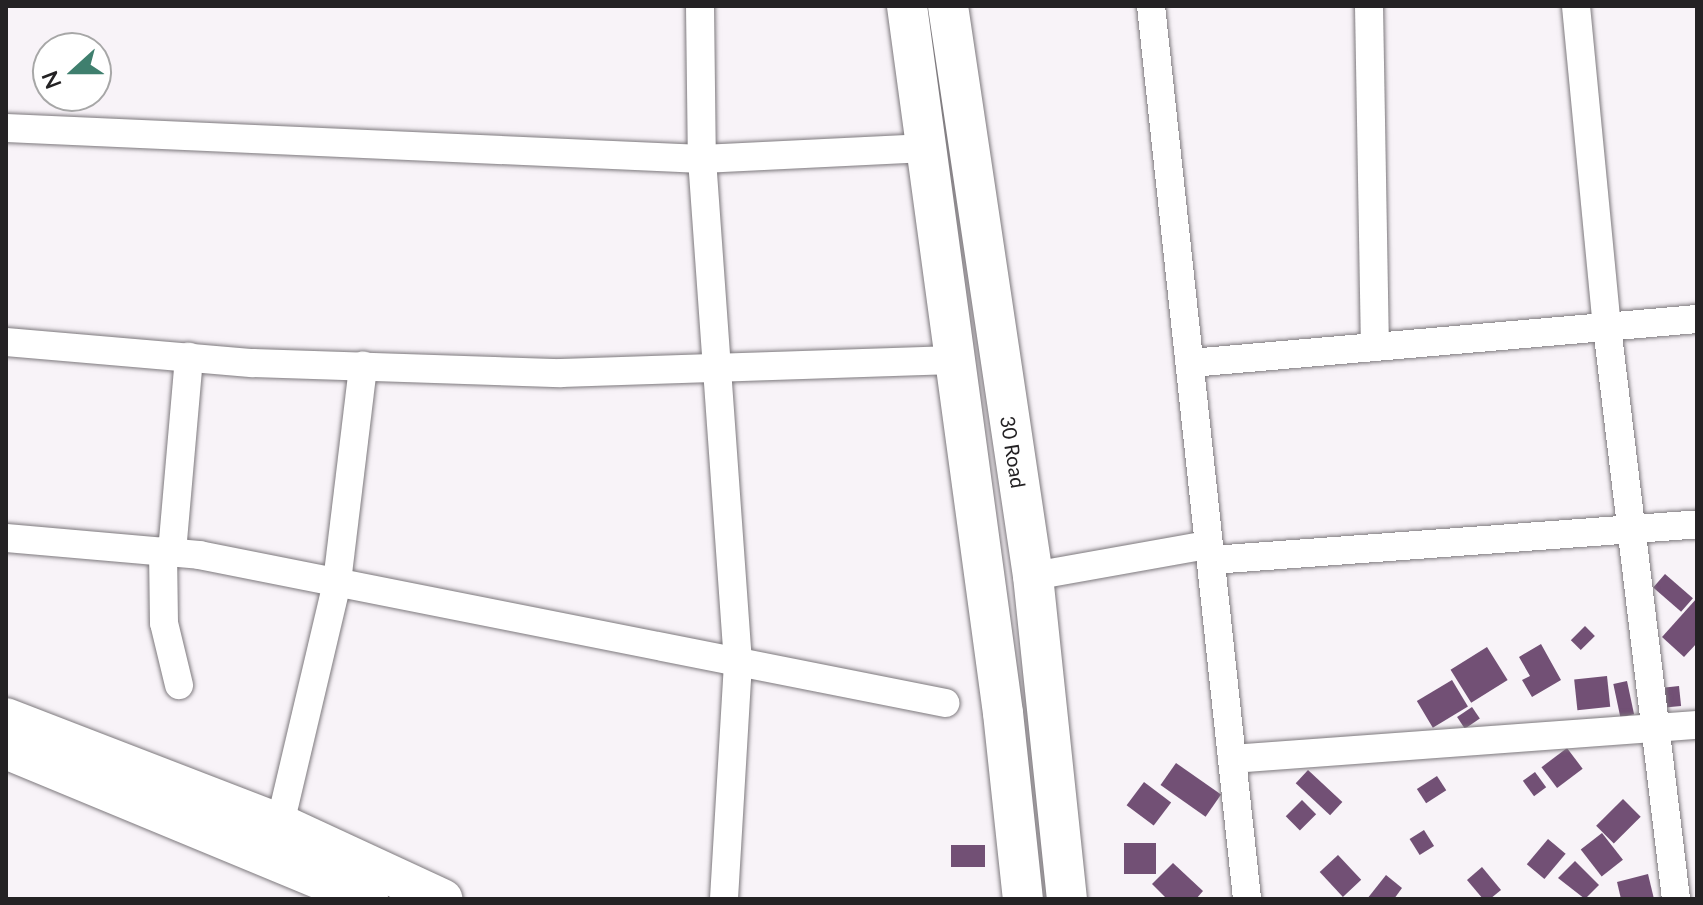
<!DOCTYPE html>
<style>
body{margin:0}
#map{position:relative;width:1703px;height:905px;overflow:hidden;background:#f8f3f8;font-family:Lato,sans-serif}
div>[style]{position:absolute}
.building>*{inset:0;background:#725075;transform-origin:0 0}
.roads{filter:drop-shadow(0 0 2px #7d797d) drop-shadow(0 0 2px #7d797d)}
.minor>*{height:28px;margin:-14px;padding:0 14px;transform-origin:14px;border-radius:14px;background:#fff}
.secondary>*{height:40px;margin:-20px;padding:0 20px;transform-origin:20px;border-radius:20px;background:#fff}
span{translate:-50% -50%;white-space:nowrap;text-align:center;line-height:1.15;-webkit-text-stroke:8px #fff;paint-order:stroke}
.street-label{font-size:20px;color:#242224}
.frame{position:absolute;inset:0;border:8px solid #242224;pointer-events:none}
.north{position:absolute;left:32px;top:32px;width:80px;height:80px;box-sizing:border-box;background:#fff;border:2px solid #a7a7a7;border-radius:50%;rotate:249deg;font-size:22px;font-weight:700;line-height:32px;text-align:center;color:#242224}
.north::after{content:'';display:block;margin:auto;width:28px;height:36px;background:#3f7f6e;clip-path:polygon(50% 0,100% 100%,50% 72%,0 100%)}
</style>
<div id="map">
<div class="building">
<i style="left:1665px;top:574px;width:37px;height:18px;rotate:41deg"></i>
<i style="clip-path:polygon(1697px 598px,1697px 643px,1684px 657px,1662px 637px)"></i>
<i style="left:1585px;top:626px;width:14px;height:20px;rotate:45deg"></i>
<i style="clip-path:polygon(1541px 644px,1561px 680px,1532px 697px,1522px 680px,1530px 676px,1519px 657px)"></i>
<i style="left:1487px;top:647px;width:39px;height:43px;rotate:58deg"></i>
<i style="left:1607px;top:676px;width:31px;height:33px;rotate:84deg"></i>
<i style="left:1452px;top:680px;width:31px;height:41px;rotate:59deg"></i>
<i style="left:1627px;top:681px;width:34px;height:14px;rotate:78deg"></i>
<i style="left:1679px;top:686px;width:20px;height:16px;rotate:84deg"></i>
<i style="left:1472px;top:707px;width:14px;height:18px;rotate:56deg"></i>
<i style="left:1567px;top:748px;width:26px;height:32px;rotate:53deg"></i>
<i style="left:1176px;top:763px;width:55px;height:27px;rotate:35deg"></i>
<i style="left:1308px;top:770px;width:47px;height:18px;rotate:43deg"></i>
<i style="left:1535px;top:772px;width:19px;height:15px;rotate:54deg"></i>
<i style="left:1437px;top:776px;width:17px;height:24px;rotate:57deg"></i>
<i style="left:1144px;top:782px;width:34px;height:29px;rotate:37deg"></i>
<i style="left:1623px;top:799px;width:25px;height:38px;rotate:45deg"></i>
<i style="left:1302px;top:800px;width:20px;height:23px;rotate:45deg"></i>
<i style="left:1424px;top:830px;width:19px;height:17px;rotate:58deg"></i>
<i style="left:1602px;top:833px;width:34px;height:27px;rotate:52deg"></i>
<i style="left:1548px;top:839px;width:23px;height:33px;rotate:40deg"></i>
<i style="left:1124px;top:843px;width:32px;height:31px"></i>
<i style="left:951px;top:845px;width:34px;height:22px"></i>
<i style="left:1338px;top:855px;width:34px;height:25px;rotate:47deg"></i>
<i style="clip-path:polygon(1575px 861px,1599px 885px,1585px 899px,1558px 878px)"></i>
<i style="clip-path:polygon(1173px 863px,1203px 891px,1196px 899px,1167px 899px,1152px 884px)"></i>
<i style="clip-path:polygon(1482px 867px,1501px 890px,1490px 899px,1483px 899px,1467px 880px)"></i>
<i style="clip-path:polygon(1648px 874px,1654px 899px,1621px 899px,1617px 882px)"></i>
<i style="clip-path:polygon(1386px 875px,1402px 888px,1394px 899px,1367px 899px)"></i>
</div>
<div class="roads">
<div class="minor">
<i style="left:700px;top:6px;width:153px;rotate:89.3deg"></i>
<i style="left:702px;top:159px;width:505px;rotate:85.91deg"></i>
<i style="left:738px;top:663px;width:236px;rotate:93.4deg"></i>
<i style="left:1151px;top:6px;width:898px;rotate:83.86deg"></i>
<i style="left:1369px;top:6px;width:341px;rotate:89deg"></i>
<i style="left:1576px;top:6px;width:322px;rotate:84.5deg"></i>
<i style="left:1607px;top:327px;width:576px;rotate:83.12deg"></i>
<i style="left:6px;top:128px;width:697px;rotate:2.55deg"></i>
<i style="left:702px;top:159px;width:225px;rotate:-2.8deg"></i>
<i style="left:6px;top:342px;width:248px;rotate:4.9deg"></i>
<i style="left:253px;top:363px;width:308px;rotate:1.9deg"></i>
<i style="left:561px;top:373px;width:393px;rotate:-1.9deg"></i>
<i style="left:1191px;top:363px;width:508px;rotate:-4.97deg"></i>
<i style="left:6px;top:538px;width:194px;rotate:5deg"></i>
<i style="left:199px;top:555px;width:761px;rotate:11.22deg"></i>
<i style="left:163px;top:551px;width:72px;rotate:89.2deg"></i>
<i style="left:164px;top:623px;width:64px;rotate:76.4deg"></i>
<i style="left:172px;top:552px;width:196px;rotate:-85deg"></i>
<i style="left:1212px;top:560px;width:486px;rotate:-4.2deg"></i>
<i style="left:1033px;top:576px;width:177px;rotate:-10.1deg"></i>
<i style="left:1232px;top:759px;width:466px;rotate:-4.2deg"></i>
<i style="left:280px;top:824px;width:249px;rotate:-76.7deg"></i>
<i style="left:337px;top:582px;width:218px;rotate:-83.1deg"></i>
</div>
<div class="secondary">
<i style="left:907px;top:6px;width:713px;rotate:82.27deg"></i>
<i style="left:1003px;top:713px;width:187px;rotate:83.9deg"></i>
<i style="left:948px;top:6px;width:576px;rotate:81.52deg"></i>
<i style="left:1033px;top:576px;width:325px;rotate:84deg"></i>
<i style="left:6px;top:718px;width:294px;rotate:21.1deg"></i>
<i style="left:280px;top:824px;width:179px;rotate:24.8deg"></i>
<i style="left:6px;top:749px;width:392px;rotate:22.5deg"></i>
</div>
</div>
<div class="street-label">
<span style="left:1013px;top:452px;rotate:81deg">30 Road</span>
</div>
<div class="frame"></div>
<div class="north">N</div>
</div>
